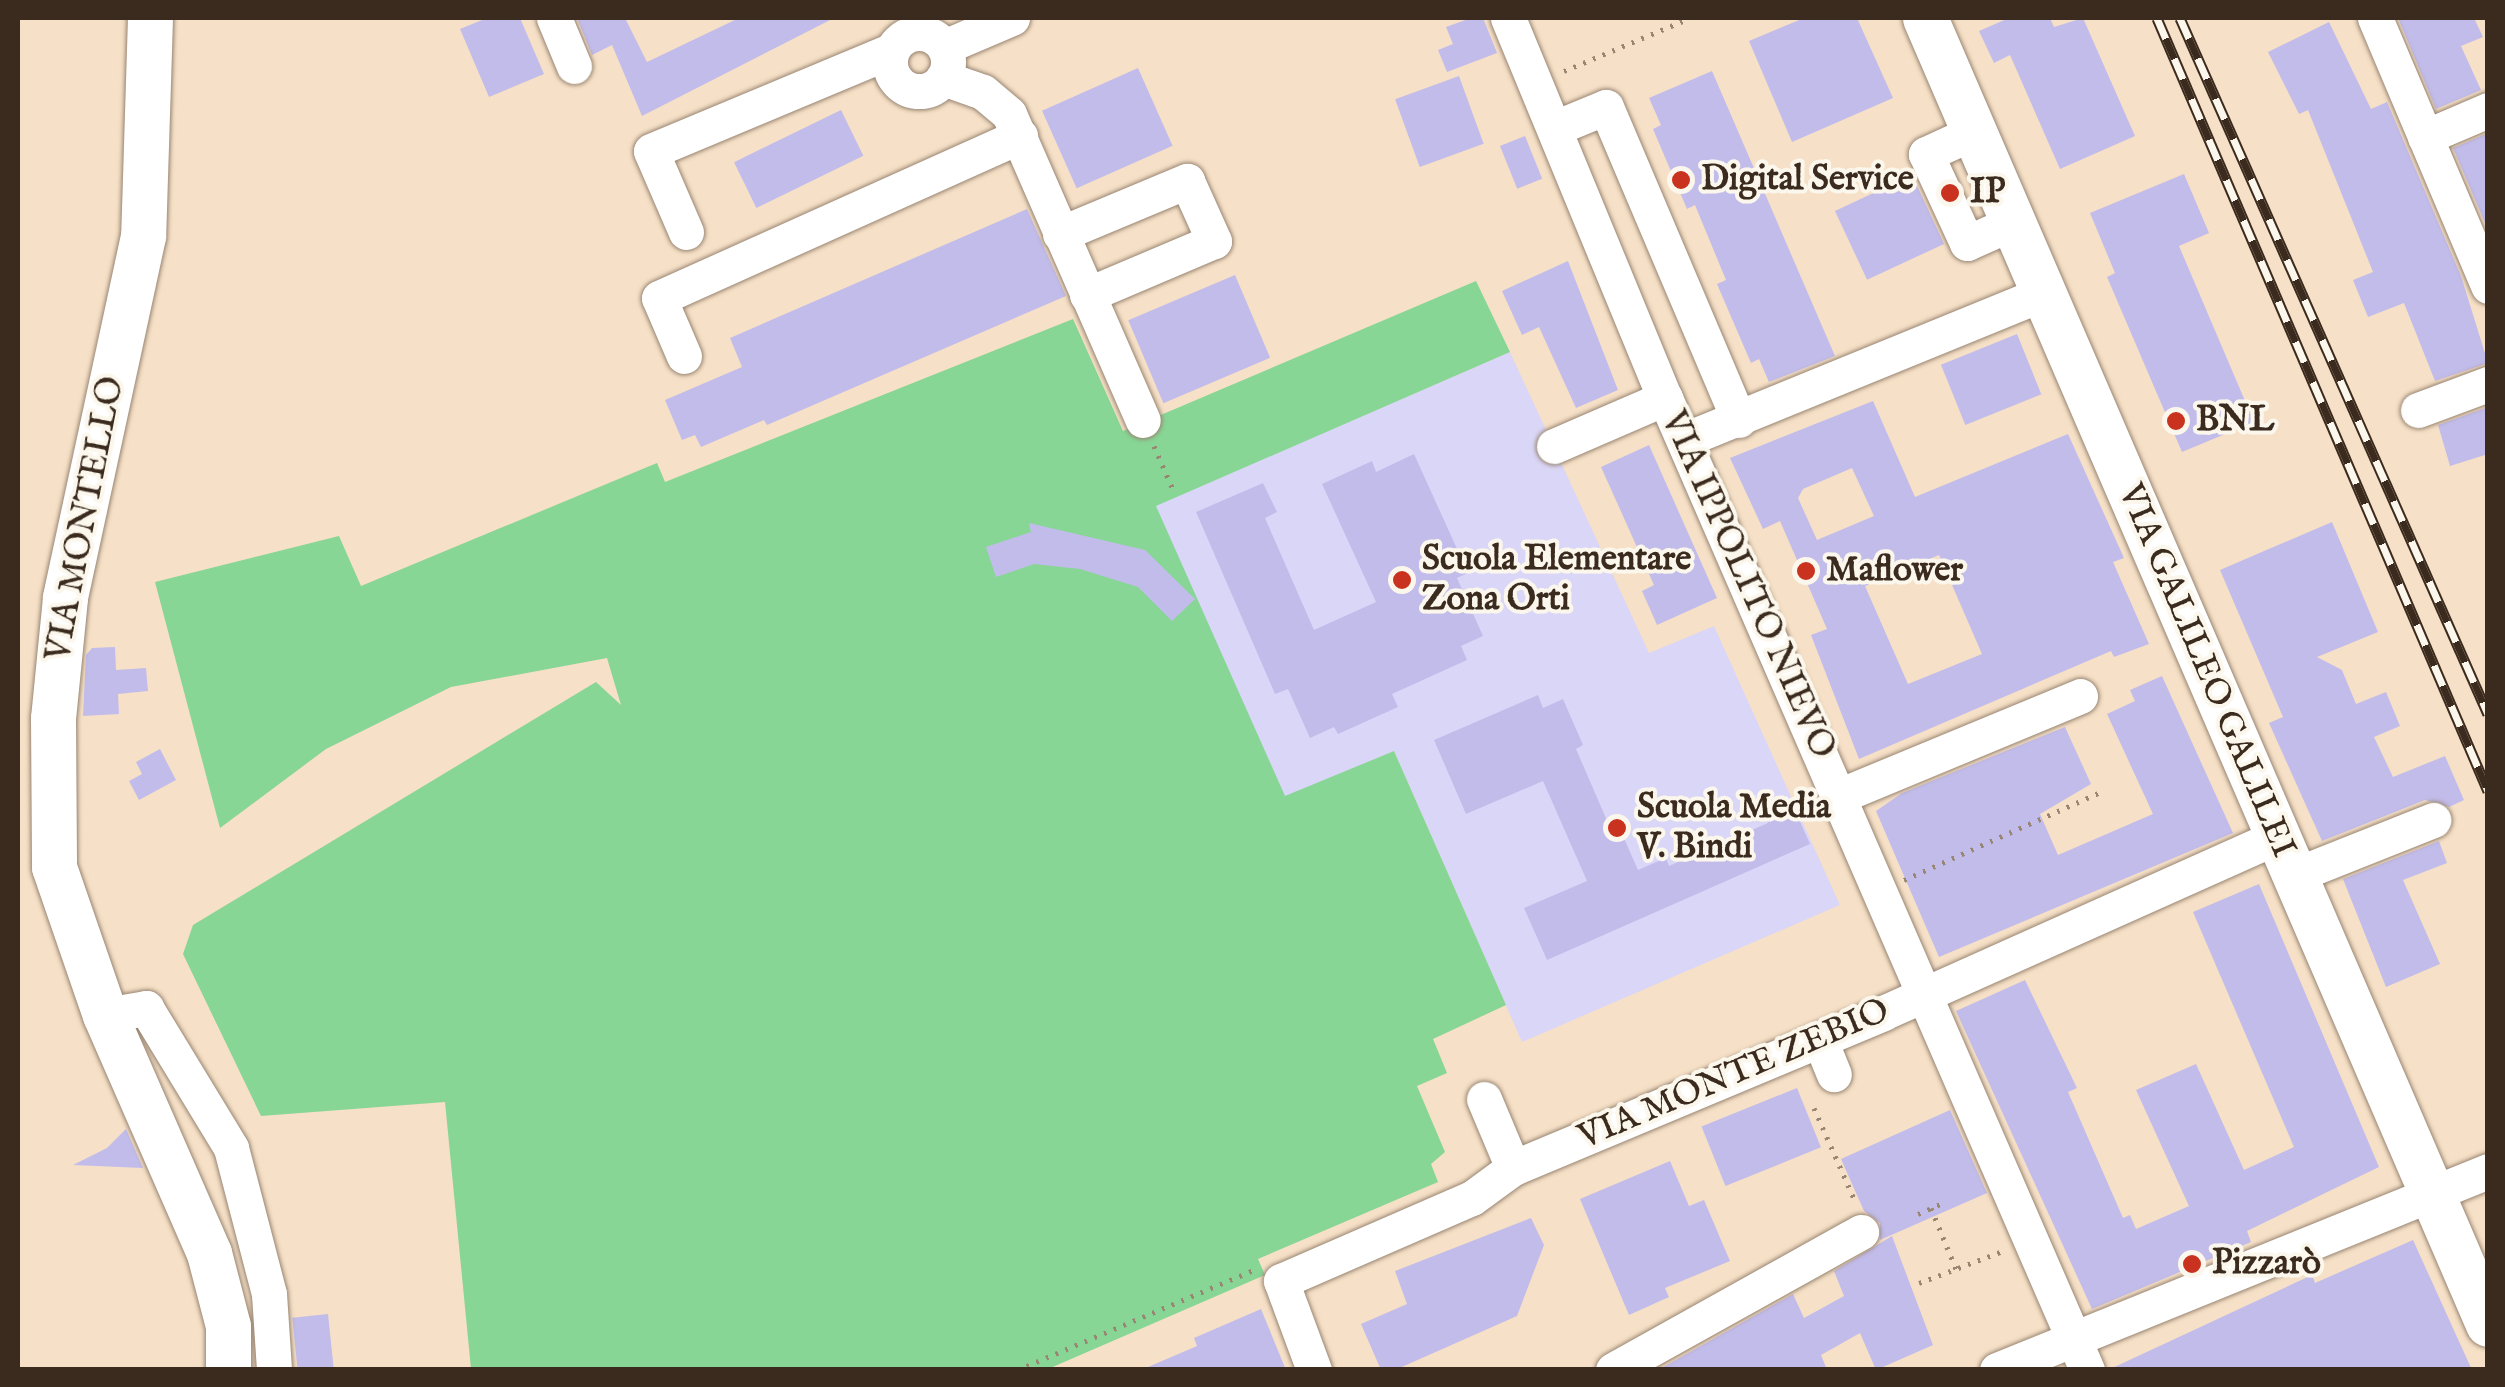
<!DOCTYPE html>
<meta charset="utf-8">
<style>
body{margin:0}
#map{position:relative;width:2505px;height:1387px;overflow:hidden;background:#f6e0c7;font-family:"IM FELL English",serif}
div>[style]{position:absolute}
.built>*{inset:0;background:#dad6f7}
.green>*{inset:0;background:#87d695}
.building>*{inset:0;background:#c2bceb;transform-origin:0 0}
.path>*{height:5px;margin-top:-2.5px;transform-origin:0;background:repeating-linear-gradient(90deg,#988572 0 2.5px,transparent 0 10.5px)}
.roads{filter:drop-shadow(0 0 2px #988572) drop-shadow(0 0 2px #988572)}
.minor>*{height:35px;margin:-17.5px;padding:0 17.5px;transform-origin:17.5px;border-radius:17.5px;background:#fff}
.minor>.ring{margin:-17.5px;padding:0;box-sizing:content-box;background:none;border:35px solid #fff;border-radius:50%}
.major>*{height:45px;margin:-22.5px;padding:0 22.5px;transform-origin:22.5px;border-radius:22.5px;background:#fff}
.rail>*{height:11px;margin-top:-5.5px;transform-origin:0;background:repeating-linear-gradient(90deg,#fbf7ec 0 22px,#3b2a1e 0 44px);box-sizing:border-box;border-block:2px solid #3b2a1e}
.dots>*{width:28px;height:28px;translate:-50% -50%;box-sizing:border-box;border:5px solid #fbf7ec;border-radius:50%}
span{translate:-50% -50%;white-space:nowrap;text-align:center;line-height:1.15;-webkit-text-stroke:8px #fbf7ec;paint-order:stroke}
.poi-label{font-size:35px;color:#3b2a1e;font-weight:700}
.left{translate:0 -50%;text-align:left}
.street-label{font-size:35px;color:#3b2a1e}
.frame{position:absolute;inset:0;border:20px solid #3b2a1e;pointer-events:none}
</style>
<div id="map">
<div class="built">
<i style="clip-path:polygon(1510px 352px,1649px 653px,1714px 626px,1840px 905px,1522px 1042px,1394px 751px,1285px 797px,1155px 506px)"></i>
</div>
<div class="green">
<i style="clip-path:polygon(1476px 281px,1510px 352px,1156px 506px,1285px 796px,1394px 751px,1506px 1005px,1433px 1039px,1447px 1073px,1417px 1086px,1445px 1152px,1431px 1164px,1438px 1182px,1258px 1259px,1265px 1275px,1048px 1369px,471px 1369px,445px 1102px,261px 1116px,183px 954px,193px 925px,596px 682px,621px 705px,607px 658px,451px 687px,326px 749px,220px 828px,155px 582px,339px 536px,361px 586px,657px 463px,665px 482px,1073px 319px,1123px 431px)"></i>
</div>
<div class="building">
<i style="clip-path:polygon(487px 18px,520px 18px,544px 74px,489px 97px,460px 29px)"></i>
<i style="clip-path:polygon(577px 18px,625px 18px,647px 62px,739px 18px,834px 18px,642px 116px,612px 45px,592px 55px)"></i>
<i style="clip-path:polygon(1471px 18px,1483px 18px,1497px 53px,1447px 72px,1438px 50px,1453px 44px,1446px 27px)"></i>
<i style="clip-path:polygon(1804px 18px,1857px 18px,1893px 98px,1792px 142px,1749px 41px)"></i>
<i style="clip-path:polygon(2009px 18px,2050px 18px,2054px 27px,2083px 18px,2135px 136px,2060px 169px,2010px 55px,1994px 63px,1979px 31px)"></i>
<i style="clip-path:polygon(2398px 18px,2474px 18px,2483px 37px,2461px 46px,2481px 90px,2436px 109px)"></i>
<i style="clip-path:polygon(2329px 22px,2371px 109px,2387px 102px,2461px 276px,2488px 363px,2435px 381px,2404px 303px,2368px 317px,2353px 280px,2373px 272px,2308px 110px,2299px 114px,2268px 52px)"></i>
<i style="left:1138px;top:68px;width:85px;height:105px;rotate:66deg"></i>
<i style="clip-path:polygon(1712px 71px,1835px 356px,1769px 382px,1759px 359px,1751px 363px,1717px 284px,1726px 280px,1695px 205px,1687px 209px,1653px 129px,1661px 125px,1649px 98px)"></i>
<i style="left:1459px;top:76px;width:72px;height:68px;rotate:70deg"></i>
<i style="left:841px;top:110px;width:51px;height:119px;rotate:64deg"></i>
<i style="clip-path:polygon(2488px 133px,2488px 230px,2453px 148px)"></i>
<i style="left:1525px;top:136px;width:46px;height:27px;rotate:68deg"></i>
<i style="clip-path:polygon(2184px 174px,2209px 233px,2179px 246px,2254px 422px,2182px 452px,2107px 277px,2115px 273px,2090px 213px)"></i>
<i style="left:1912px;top:175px;width:76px;height:85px;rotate:65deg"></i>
<i style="clip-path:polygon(1027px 209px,1066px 296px,767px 425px,764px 420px,701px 447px,695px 435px,682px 440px,665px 400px,742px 367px,730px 338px)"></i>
<i style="clip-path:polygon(1568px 261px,1618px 390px,1576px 408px,1539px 327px,1522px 335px,1502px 291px)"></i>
<i style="left:1235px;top:275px;width:90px;height:116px;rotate:67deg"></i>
<i style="left:2017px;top:334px;width:65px;height:82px;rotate:68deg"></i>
<i style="clip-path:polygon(evenodd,1873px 401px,1915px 497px,2068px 434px,2124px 558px,2113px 562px,2149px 644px,2114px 657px,2111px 651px,1859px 759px,1811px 635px,1827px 629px,1780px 521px,1763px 529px,1730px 458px,1873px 401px,1852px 468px,1874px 516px,1817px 540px,1798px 498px,1803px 489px,1852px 468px,1873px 401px,1939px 555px,1982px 654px,1908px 684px,1865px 586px,1939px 555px)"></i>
<i style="clip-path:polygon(2488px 407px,2488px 454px,2450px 466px,2438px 425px)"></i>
<i style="clip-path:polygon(1649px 445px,1717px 598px,1657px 625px,1642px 591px,1654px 585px,1601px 467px)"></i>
<i style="clip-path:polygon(1414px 454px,1468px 573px,1457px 578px,1483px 636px,1461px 646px,1467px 660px,1392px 694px,1398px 707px,1338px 734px,1334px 727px,1310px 738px,1288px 689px,1275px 694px,1196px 512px,1263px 483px,1277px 512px,1265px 518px,1314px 630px,1376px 602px,1322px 484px,1372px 461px,1376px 472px)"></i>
<i style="clip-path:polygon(2332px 522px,2378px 632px,2317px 657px,2342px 670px,2356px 704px,2386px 692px,2400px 726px,2374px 737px,2393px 777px,2445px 756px,2464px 800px,2449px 807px,2425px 800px,2322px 841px,2269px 723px,2283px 717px,2220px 570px)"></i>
<i style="clip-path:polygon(1029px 523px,1145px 550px,1195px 599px,1172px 621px,1138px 587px,1080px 569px,1034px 564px,996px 577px,986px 547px,1031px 532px)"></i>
<i style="clip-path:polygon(115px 647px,116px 670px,146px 668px,148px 691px,118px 694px,119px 714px,83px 716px,86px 655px,92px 648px)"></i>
<i style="clip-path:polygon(2162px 676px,2233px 833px,1939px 957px,1876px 811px,1902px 793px,2065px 727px,2091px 784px,2040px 814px,2058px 855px,2153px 814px,2107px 714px,2135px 701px,2130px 690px)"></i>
<i style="clip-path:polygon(1538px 695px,1543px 708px,1563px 699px,1583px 745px,1576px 749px,1615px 839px,1623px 836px,1638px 870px,1666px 858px,1669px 866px,1768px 823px,1763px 810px,1790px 799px,1810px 844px,1547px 960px,1524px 908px,1587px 881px,1543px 781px,1466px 814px,1434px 740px)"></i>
<i style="clip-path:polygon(160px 749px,176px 780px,139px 800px,129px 781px,142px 774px,136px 762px)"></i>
<i style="clip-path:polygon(2439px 841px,2447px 863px,2403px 880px,2440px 964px,2386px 987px,2343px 879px)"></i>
<i style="clip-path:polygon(2259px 884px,2379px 1167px,2247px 1231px,2251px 1242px,2092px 1309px,1956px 1011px,2025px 980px,2077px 1088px,2068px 1092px,2123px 1218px,2130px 1215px,2136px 1229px,2189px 1206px,2136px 1090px,2196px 1064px,2244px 1170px,2294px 1147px,2193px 912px)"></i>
<i style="left:1797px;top:1088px;width:64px;height:103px;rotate:68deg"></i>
<i style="clip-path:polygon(1950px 1110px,1987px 1193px,1880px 1240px,1880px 1223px,1864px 1211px,1841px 1159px)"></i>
<i style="clip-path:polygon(126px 1129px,143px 1168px,73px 1165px,107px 1148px)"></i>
<i style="clip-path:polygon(1670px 1161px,1689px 1206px,1704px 1200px,1730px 1261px,1665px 1288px,1669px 1297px,1629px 1315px,1580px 1199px)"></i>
<i style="clip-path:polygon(1531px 1218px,1544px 1245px,1517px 1316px,1395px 1370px,1381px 1370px,1361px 1324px,1407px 1304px,1395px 1271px)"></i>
<i style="clip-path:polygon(1892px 1236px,1933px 1345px,1876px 1370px,1860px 1333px,1821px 1355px,1827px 1370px,1658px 1370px,1793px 1294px,1804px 1318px,1844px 1296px,1834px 1271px)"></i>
<i style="clip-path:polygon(2413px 1240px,2472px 1370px,2108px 1370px,2312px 1275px,2315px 1283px)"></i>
<i style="clip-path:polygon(1261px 1309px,1286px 1370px,1141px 1370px,1197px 1346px,1194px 1338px)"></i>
<i style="left:328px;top:1314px;width:56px;height:36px;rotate:84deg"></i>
</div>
<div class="path">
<i style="left:1564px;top:71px;width:137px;rotate:-22.8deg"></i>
<i style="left:1154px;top:446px;width:52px;rotate:66.4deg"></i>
<i style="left:1904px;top:880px;width:216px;rotate:-24.1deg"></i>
<i style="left:1814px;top:1108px;width:102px;rotate:66.2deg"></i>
<i style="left:1931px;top:1208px;width:66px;rotate:67.7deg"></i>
<i style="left:1918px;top:1214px;width:24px;rotate:-24deg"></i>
<i style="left:1919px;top:1283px;width:90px;rotate:-20.9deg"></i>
<i style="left:1017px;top:1370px;width:257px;rotate:-22.9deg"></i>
</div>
<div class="roads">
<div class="minor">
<i style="left:554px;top:18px;width:52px;rotate:67.4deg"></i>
<i style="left:1508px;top:18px;width:411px;rotate:67.6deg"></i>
<i style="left:1665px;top:398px;width:1060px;rotate:66.53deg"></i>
<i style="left:2375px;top:18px;width:291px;rotate:67.1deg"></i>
<i class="ring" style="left:890px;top:33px;width:23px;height:23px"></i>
<i style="left:944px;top:47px;width:74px;rotate:-23.1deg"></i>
<i style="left:943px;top:78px;width:42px;rotate:19.3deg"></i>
<i style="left:983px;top:92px;width:34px;rotate:40deg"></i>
<i style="left:1009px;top:114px;width:334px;rotate:66.4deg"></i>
<i style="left:1555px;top:128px;width:55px;rotate:-22.4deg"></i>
<i style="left:1606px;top:107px;width:340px;rotate:67deg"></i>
<i style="left:1974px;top:132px;width:53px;rotate:155.4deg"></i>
<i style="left:1926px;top:154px;width:98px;rotate:65.3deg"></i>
<i style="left:1967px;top:243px;width:51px;rotate:-24.1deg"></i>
<i style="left:2425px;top:137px;width:69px;rotate:-23.2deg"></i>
<i style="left:686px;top:232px;width:88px;rotate:-113.4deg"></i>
<i style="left:651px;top:151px;width:261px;rotate:-22.7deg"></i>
<i style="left:1060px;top:234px;width:138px;rotate:-22.7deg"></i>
<i style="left:1187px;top:181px;width:66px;rotate:65.8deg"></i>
<i style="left:1214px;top:241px;width:138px;rotate:157deg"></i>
<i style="left:684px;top:356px;width:63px;rotate:-113.3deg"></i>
<i style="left:659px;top:298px;width:396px;rotate:-24.2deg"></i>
<i style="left:2418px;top:410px;width:75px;rotate:-20.4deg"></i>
<i style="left:1684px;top:440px;width:390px;rotate:-22.2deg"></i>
<i style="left:1554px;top:446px;width:121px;rotate:-23.4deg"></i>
<i style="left:1839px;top:796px;width:261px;rotate:-22.5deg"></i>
<i style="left:2295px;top:875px;width:149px;rotate:-21.7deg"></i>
<i style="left:105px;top:1015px;width:42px;rotate:-9.7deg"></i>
<i style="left:146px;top:1008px;width:164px;rotate:58.7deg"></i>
<i style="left:231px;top:1148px;width:151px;rotate:75.4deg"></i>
<i style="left:269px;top:1294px;width:76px;rotate:86.2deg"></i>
<i style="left:1820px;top:1040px;width:37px;rotate:68deg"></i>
<i style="left:1484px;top:1099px;width:75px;rotate:67.2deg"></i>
<i style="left:1314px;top:1370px;width:95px;rotate:-110.3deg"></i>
<i style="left:1281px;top:1281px;width:208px;rotate:-23.5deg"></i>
<i style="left:1472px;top:1198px;width:51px;rotate:-36.2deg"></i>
<i style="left:1513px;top:1168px;width:401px;rotate:-22.7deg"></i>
<i style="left:1883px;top:1013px;width:433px;rotate:-24.1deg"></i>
<i style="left:1613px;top:1370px;width:284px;rotate:-29.1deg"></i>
<i style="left:1997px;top:1370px;width:530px;rotate:-22.06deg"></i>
</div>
<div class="major">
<i style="left:150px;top:18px;width:218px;rotate:91.8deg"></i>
<i style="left:143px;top:236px;width:370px;rotate:102.2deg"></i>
<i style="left:65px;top:598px;width:121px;rotate:95.7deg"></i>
<i style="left:53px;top:718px;width:149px;rotate:89.6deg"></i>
<i style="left:54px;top:867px;width:157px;rotate:71deg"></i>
<i style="left:105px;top:1015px;width:260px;rotate:66.4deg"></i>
<i style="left:209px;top:1253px;width:75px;rotate:75.4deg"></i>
<i style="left:228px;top:1326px;width:44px;rotate:90deg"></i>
<i style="left:1925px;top:18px;width:1422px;rotate:66.68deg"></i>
</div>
</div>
<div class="rail">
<i style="left:2157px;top:18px;width:841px;rotate:66.82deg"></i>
<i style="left:2180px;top:18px;width:761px;rotate:66.13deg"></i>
</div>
<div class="dots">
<i style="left:1681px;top:180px;background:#c8321e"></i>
<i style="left:1950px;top:193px;background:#c8321e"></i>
<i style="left:2176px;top:421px;background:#c8321e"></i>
<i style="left:1806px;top:571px;background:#c8321e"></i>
<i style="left:1402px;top:580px;background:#c8321e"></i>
<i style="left:1617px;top:828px;background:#c8321e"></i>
<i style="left:2192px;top:1264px;background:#c8321e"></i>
</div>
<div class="poi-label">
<span class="left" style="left:1701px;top:180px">Digital Service</span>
<span class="left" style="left:1970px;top:193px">IP</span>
<span class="left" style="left:2196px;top:421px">BNL</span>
<span class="left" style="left:1422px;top:580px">Scuola Elementare<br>Zona Orti</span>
<span class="left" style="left:1826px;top:571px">Maflower</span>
<span class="left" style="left:1637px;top:828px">Scuola Media<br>V. Bindi</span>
<span class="left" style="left:2212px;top:1264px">Pizzarò</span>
</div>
<div class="street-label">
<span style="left:86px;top:519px;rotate:-79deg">VIA MONTELLO</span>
<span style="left:1747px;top:585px;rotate:66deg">VIA IPPOLITO NIEVO</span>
<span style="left:2206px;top:671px;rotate:67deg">VIA GALILEO GALILEI</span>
<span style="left:1734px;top:1075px;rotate:-23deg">VIA MONTE ZEBIO</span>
</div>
<div class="frame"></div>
</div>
